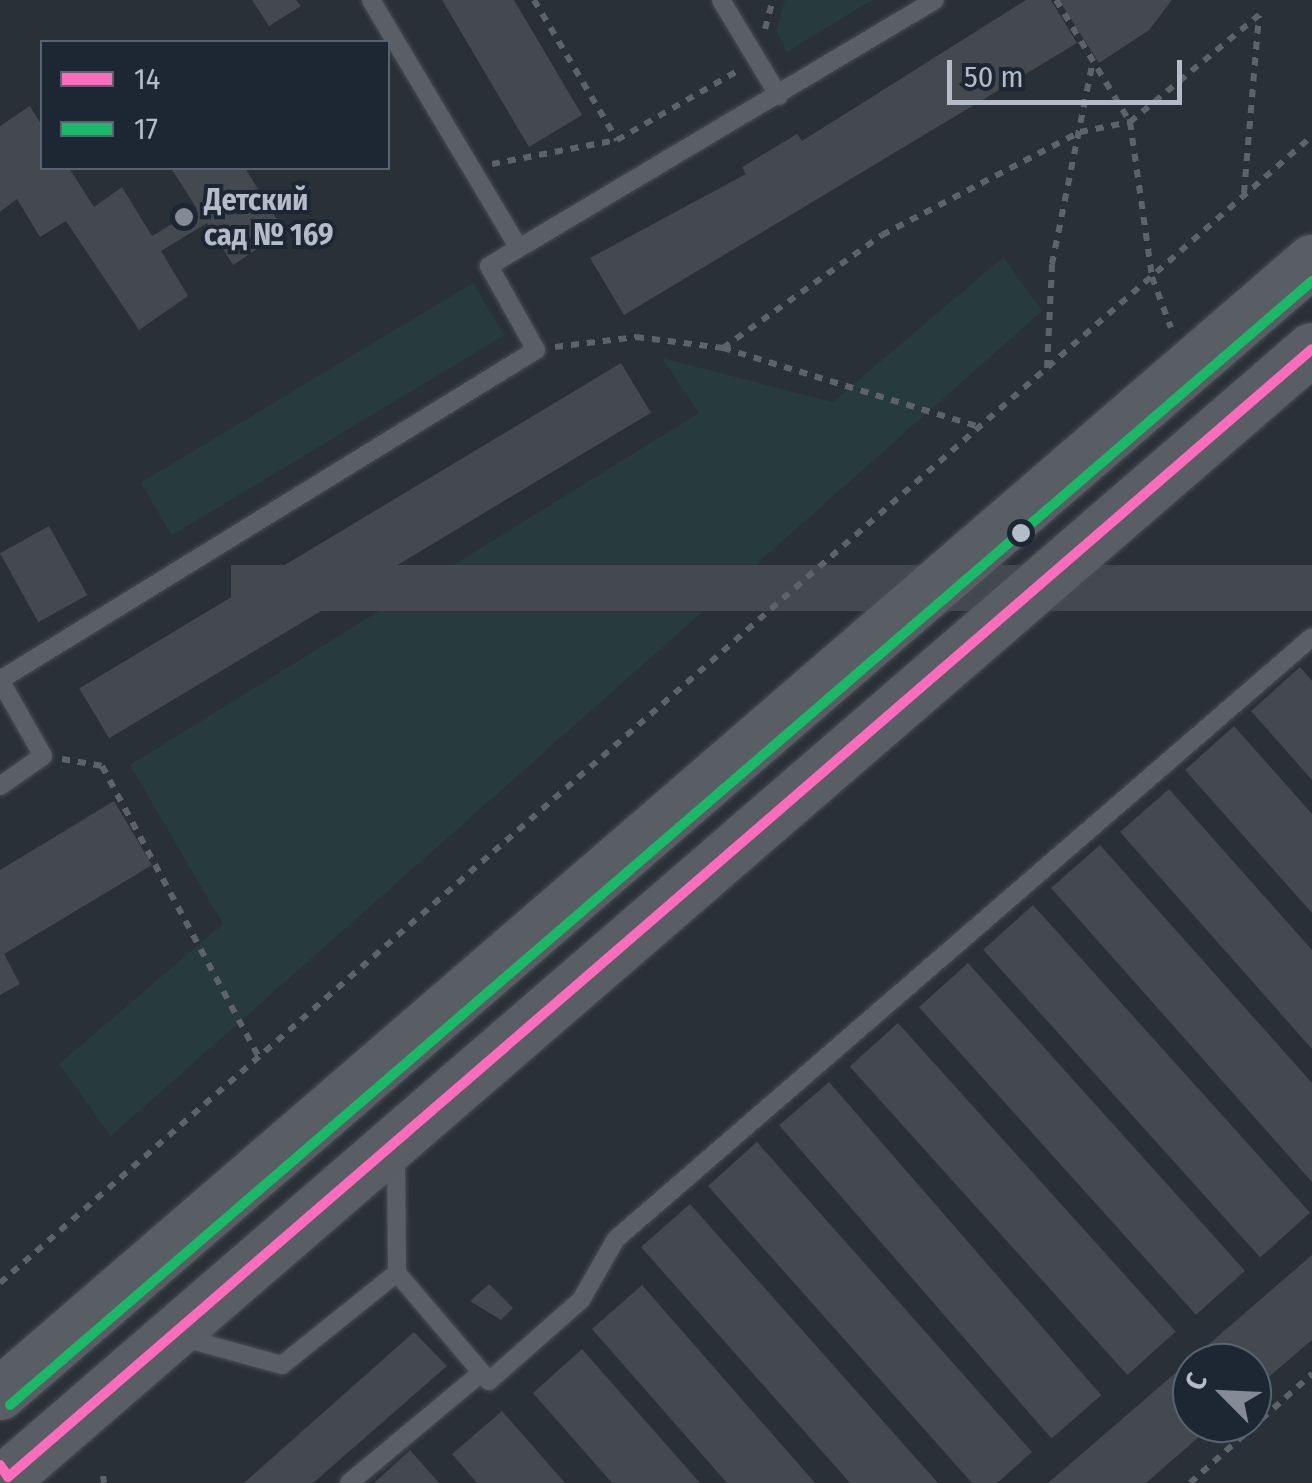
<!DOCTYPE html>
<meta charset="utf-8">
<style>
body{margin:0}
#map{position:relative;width:1312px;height:1483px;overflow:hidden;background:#2a3038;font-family:"Fira Sans Condensed",sans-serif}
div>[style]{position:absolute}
.green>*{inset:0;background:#273a3e;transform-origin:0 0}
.building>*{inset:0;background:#444950;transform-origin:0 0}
.path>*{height:6px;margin-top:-3px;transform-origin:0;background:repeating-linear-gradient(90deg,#5d636a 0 8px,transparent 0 16px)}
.roads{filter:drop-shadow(0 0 2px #484c53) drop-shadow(0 0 2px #484c53)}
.service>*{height:18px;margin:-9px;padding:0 9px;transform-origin:9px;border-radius:9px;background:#5a5e66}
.secondary>*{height:52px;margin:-26px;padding:0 26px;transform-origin:26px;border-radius:26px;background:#595d64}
.bus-1>*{height:10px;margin:-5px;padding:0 5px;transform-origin:5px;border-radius:5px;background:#fb6dba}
.bus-2>*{height:10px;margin:-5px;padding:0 5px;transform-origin:5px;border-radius:5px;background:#1ab867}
.dots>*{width:28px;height:28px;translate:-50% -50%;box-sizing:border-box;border:5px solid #1d2633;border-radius:50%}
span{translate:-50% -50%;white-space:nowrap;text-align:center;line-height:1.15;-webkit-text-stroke:8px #1d2633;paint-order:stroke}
.poi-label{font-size:30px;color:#b4bcc9;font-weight:700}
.left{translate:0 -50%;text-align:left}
.legend{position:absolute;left:40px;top:40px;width:350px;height:130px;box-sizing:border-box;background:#1d2633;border:2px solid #59626f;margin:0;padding:12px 18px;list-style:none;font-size:30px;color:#b4bcc9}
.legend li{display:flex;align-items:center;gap:20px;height:50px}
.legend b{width:50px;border:2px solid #59626f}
.north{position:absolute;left:1172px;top:1343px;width:100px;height:100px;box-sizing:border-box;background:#1d2633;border:2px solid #59626f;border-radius:50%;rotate:294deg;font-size:28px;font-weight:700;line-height:40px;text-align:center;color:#b4bcc9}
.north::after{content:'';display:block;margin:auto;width:35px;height:45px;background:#848b96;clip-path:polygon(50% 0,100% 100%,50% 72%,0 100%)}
.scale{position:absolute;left:947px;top:60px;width:235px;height:45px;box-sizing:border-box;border:5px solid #b4bcc9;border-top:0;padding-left:12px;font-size:30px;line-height:35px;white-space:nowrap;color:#b4bcc9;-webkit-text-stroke:8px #1d2633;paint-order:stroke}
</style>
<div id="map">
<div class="green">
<i style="clip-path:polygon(785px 0,872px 0,787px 52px,776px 30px)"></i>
<i style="clip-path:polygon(1003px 257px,1042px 311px,111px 1136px,59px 1064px,223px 924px,130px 765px,699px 413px,662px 358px,833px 402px)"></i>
<i style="left:473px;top:283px;width:61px;height:388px;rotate:59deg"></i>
</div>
<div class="building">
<i style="clip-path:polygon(252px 0,296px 0,301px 6px,269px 26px)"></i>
<i style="clip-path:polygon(442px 0,514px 0,582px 115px,529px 147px)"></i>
<i style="clip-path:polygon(1026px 0,1051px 0,1077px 43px,624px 315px,590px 258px,746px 174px,742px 167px,797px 134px,802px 141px)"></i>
<i style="clip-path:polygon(1059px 0,1172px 0,1149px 30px,1099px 63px)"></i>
<i style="clip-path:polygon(30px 106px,42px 126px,42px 168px,69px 168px,94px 207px,122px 187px,152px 236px,197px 209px,171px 168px,245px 168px,284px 231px,233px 265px,207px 223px,161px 251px,188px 296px,139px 330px,66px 221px,40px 237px,17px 199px,0 212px,0 126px)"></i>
<i style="left:621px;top:363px;width:58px;height:632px;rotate:59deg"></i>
<i style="left:49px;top:526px;width:79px;height:56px;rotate:61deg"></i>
<i style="left:1312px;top:565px;width:46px;height:1081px;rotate:90deg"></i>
<i style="clip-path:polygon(1300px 667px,1312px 681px,1312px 780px,1251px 711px)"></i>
<i style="clip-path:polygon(1234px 726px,1312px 814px,1312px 913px,1185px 770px)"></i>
<i style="clip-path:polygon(1169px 789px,1312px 950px,1312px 1049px,1120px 832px)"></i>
<i style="clip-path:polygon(114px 801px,152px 865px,4px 954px,20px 984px,0 995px,0 870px)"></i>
<i style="clip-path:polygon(1100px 845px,1312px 1083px,1312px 1182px,1051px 888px)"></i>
<i style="left:1033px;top:905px;width:414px;height:67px;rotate:48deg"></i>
<i style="left:968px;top:963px;width:414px;height:66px;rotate:48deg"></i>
<i style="left:898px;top:1023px;width:415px;height:65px;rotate:48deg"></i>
<i style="left:829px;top:1082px;width:415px;height:66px;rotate:49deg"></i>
<i style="clip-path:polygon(757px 1142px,1032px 1452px,997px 1483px,972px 1483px,708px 1186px)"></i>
<i style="clip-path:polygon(690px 1204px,938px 1483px,850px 1483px,641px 1247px)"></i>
<i style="clip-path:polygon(1312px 1255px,1312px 1340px,1252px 1391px,1252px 1363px,1192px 1363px,1192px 1423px,1215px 1423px,1146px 1483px,1048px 1483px)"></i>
<i style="clip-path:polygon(489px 1284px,513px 1308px,501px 1320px,470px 1301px)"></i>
<i style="clip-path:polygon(642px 1285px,815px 1483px,727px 1483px,592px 1329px)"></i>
<i style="clip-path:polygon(414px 1332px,447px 1366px,313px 1483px,244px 1483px)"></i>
<i style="clip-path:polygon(582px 1349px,700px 1483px,612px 1483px,533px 1393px)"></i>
<i style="clip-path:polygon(502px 1411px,565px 1483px,477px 1483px,452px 1454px)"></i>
<i style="clip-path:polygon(410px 1450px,439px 1483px,374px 1483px)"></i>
</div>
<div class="path">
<i style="left:534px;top:0;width:163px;rotate:59.3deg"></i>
<i style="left:1056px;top:0;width:143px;rotate:58.8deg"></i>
<i style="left:1130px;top:122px;width:157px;rotate:81.9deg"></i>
<i style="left:1152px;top:277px;width:54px;rotate:69.6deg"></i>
<i style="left:765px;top:29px;width:30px;rotate:-75deg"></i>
<i style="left:492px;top:164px;width:127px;rotate:-10.9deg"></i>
<i style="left:617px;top:140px;width:141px;rotate:-29.8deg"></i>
<i style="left:1244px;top:193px;width:178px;rotate:-85.2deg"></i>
<i style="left:555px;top:347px;width:82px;rotate:-7deg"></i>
<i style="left:636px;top:337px;width:88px;rotate:7.2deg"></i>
<i style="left:723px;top:348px;width:268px;rotate:17.1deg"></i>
<i style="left:723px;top:348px;width:195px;rotate:-35.4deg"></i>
<i style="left:882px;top:235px;width:223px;rotate:-27.5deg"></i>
<i style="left:1080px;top:132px;width:51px;rotate:-11.3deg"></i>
<i style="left:1130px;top:122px;width:168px;rotate:-39.7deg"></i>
<i style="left:1047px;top:368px;width:104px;rotate:-87.2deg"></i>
<i style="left:1052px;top:264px;width:207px;rotate:-78.6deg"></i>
<i style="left:62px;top:759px;width:41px;rotate:9.9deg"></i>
<i style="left:102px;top:766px;width:333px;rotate:61.7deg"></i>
<i style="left:0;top:1283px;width:1743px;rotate:-41.16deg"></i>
<i style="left:103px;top:1476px;width:7px;rotate:82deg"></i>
<i style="left:1190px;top:1483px;width:164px;rotate:-41.8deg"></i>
</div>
<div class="roads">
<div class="service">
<i style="left:371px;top:0;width:287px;rotate:59.2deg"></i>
<i style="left:721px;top:0;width:112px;rotate:58.9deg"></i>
<i style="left:0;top:786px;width:52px;rotate:-34.9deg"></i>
<i style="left:43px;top:756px;width:87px;rotate:-119.5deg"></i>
<i style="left:0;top:680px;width:629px;rotate:-31.62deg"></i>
<i style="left:536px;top:350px;width:96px;rotate:-119.2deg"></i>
<i style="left:489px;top:266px;width:519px;rotate:-30.81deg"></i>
<i style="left:397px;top:1273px;width:142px;rotate:49.6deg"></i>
<i style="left:489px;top:1381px;width:123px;rotate:-41.4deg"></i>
<i style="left:581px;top:1300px;width:70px;rotate:-60.2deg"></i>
<i style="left:616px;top:1239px;width:920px;rotate:-40.86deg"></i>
<i style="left:184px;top:1338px;width:102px;rotate:15.4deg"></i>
<i style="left:282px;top:1365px;width:147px;rotate:-38.7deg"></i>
<i style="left:397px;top:1273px;width:120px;rotate:-90.5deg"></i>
<i style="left:349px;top:1483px;width:172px;rotate:-39.8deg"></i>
</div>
<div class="secondary">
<i style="left:0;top:1394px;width:1734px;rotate:-40.81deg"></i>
<i style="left:1px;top:1483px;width:1733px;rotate:-40.86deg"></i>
</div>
</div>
<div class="bus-1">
<i style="left:0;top:1465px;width:14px;rotate:56deg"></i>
<i style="left:8px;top:1477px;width:1724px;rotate:-40.86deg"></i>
</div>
<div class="bus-2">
<i style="left:10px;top:1405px;width:1720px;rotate:-40.8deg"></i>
</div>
<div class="dots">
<i style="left:184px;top:217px;background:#848b96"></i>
<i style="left:1021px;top:533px;background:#b4bcc9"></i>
</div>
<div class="poi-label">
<span class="left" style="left:204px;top:217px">Детский<br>сад № 169</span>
</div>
<ul class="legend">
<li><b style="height:12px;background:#fb6dba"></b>14</li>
<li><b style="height:12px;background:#1ab867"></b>17</li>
</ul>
<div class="north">С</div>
<div class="scale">50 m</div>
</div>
